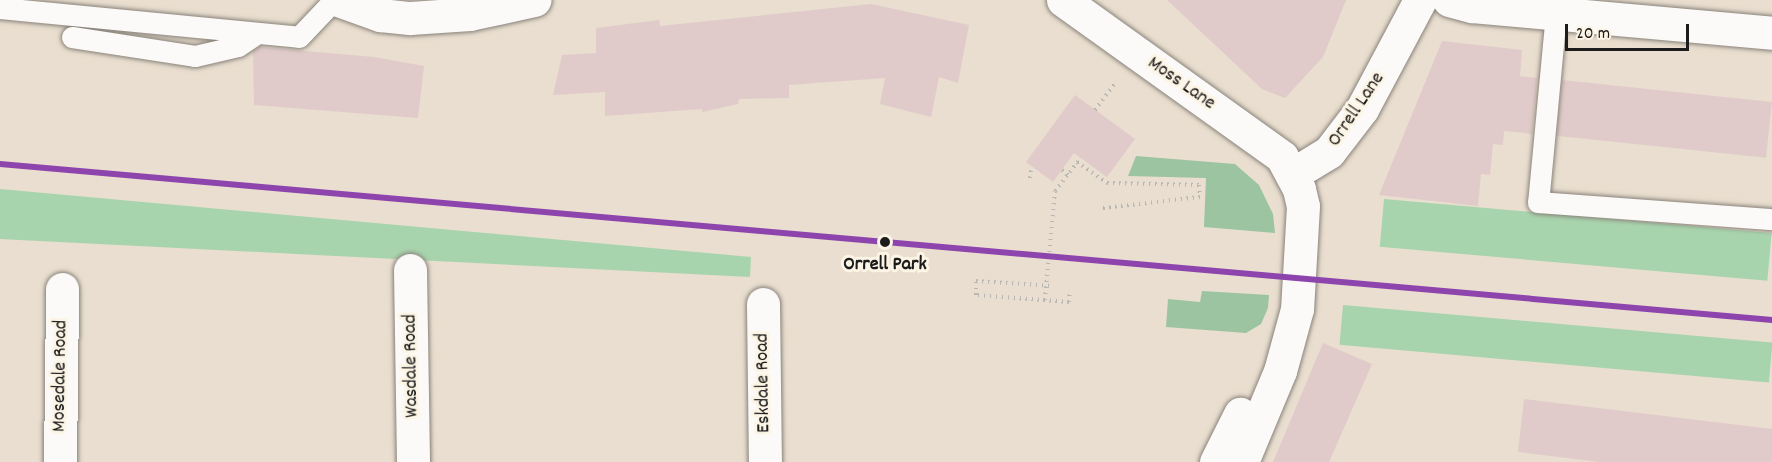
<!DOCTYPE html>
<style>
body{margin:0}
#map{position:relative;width:1772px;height:462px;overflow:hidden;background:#e9decf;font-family:Dekko,sans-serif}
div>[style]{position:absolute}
.green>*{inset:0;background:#a8d4ad;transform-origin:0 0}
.forest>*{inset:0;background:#9dc4a1}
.building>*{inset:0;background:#e0cbca;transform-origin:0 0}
.path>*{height:4px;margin-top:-2px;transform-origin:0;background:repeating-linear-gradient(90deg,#b9b7b4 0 1.5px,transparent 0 6px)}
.roads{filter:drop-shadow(0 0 2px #89837b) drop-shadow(0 0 2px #89837b)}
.service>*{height:21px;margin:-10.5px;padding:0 10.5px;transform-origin:10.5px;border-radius:10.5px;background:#fcfaf8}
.minor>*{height:33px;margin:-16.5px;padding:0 16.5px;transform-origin:16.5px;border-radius:16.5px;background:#fcfaf8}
.tertiary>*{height:33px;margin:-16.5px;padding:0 16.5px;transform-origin:16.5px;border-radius:16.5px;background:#fcfaf8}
.primary>*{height:33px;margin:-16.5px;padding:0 16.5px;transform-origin:16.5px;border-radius:16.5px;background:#fcfaf8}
.path-bridge>*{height:4px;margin-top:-2px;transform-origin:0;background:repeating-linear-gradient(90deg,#b9b7b4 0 1.5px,transparent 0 6px)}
.rail-1>*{height:6px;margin:-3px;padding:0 3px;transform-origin:3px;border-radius:3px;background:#8e44ad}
.dots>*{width:16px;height:16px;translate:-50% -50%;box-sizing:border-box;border:3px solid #fcf5e5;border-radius:50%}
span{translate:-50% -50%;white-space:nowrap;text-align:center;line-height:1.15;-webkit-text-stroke:6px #fcf5e5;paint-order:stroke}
.street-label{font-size:20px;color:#1c1c1c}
.stop-label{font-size:20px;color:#1c1c1c;font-weight:700}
.scale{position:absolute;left:1565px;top:24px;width:124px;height:27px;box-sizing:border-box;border:3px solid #1c1c1c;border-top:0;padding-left:8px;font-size:18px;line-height:21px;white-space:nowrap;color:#1c1c1c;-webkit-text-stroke:4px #fcf5e5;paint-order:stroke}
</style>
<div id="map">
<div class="green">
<i style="clip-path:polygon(0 189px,751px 257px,750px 277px,0 239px)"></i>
<i style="left:1384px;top:199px;width:389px;height:48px;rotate:5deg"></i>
<i style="left:1343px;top:305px;width:431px;height:40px;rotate:5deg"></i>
</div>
<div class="forest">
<i style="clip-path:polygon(1136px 156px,1235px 164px,1259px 185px,1273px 214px,1275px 233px,1204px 227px,1206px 178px,1128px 176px)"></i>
<i style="clip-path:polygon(1202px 291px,1269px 295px,1268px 308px,1261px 324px,1246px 333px,1166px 327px,1168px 299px,1200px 302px)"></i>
</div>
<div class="building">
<i style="clip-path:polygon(1167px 0,1346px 0,1323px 57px,1285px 98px,1262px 89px)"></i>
<i style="clip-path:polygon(871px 4px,969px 25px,958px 83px,939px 77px,931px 117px,880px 104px,885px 78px,789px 85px,789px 98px,739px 99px,738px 104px,702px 112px,702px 109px,605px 116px,605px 92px,553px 95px,562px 55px,596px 53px,596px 28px,659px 20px,660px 26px)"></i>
<i style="clip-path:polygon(1442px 41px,1522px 50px,1520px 76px,1537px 78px,1532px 134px,1504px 131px,1503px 145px,1493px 144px,1490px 175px,1481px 174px,1478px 206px,1379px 195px)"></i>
<i style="clip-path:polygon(259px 47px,374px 57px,424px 66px,418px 118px,254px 105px,253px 51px)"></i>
<i style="left:1562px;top:80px;width:211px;height:56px;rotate:6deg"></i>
<i style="clip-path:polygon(1075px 95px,1135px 139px,1107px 177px,1074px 153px,1053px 182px,1026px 162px)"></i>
<i style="clip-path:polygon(1323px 343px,1372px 364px,1329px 462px,1273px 462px)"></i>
<i style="clip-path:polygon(1524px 399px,1772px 429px,1772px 462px,1599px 462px,1518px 452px)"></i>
</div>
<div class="path">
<i style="left:1095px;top:110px;width:34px;rotate:-53deg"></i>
<i style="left:1077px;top:162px;width:37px;rotate:35deg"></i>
<i style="left:1107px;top:183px;width:92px;rotate:1.2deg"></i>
<i style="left:1199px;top:185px;width:12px;rotate:85deg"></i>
<i style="left:1200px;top:197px;width:98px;rotate:173.5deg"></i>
<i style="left:1062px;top:170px;width:8px;rotate:40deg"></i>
<i style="left:1030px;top:178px;width:12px;rotate:-81deg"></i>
<i style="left:1045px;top:300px;width:69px;rotate:-175.9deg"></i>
<i style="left:976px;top:295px;width:14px;rotate:-90deg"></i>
<i style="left:976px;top:281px;width:77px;rotate:3.7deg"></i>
<i style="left:1069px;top:302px;width:12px;rotate:-85deg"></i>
</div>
<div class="roads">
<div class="service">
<i style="left:0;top:8px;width:300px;rotate:5.5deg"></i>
<i style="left:299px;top:37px;width:51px;rotate:-46.6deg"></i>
<i style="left:1556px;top:13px;width:190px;rotate:95.4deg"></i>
<i style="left:1538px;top:202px;width:235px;rotate:4.2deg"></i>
<i style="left:72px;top:37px;width:124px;rotate:8.8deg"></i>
<i style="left:195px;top:56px;width:44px;rotate:-13.1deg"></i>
<i style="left:238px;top:46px;width:22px;rotate:-34deg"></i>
</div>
<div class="minor">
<i style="left:338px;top:0;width:45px;rotate:19.7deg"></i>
<i style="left:380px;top:15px;width:30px;rotate:6deg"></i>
<i style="left:410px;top:18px;width:60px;rotate:-3.8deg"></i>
<i style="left:470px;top:14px;width:66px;rotate:-12.3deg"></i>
<i style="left:1449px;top:0;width:24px;rotate:15deg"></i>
<i style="left:1472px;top:6px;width:301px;rotate:5.1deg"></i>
<i style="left:410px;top:270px;width:192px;rotate:89.1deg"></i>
<i style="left:763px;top:304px;width:158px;rotate:89.3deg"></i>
<i style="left:60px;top:462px;width:173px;rotate:-89.3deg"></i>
</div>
<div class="tertiary">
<i style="left:1293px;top:174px;width:42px;rotate:-31.4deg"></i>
<i style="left:1329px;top:152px;width:54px;rotate:-52.5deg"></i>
<i style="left:1362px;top:109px;width:123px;rotate:-62deg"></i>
</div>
<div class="primary">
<i style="left:1063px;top:0;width:269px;rotate:35.6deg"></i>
<i style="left:1282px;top:157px;width:36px;rotate:62deg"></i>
<i style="left:1299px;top:189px;width:17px;rotate:77deg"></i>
<i style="left:1303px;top:206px;width:103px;rotate:93.3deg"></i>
<i style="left:1297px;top:309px;width:64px;rotate:105.3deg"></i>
<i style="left:1280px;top:371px;width:99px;rotate:112.7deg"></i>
<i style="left:1216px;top:462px;width:54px;rotate:-63.4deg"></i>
</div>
</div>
<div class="path-bridge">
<i style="left:1069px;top:302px;width:24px;rotate:-175deg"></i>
<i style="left:1045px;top:300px;width:109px;rotate:-84.8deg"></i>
<i style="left:1055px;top:191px;width:42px;rotate:-51.8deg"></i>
</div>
<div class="rail-1">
<i style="left:0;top:164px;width:1779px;rotate:5.03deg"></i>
</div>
<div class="dots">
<i style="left:885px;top:242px;background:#1c1c1c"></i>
</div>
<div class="street-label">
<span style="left:1181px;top:84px;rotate:35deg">Moss Lane</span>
<span style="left:1357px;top:110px;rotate:-56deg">Orrell Lane</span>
<span style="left:412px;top:366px;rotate:-91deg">Wasdale Road</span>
<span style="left:61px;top:376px;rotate:-89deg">Mosedale Road</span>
<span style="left:764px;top:383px;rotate:-91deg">Eskdale Road</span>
</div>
<div class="stop-label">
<span style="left:885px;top:265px">Orrell Park</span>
</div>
<div class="scale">20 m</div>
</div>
